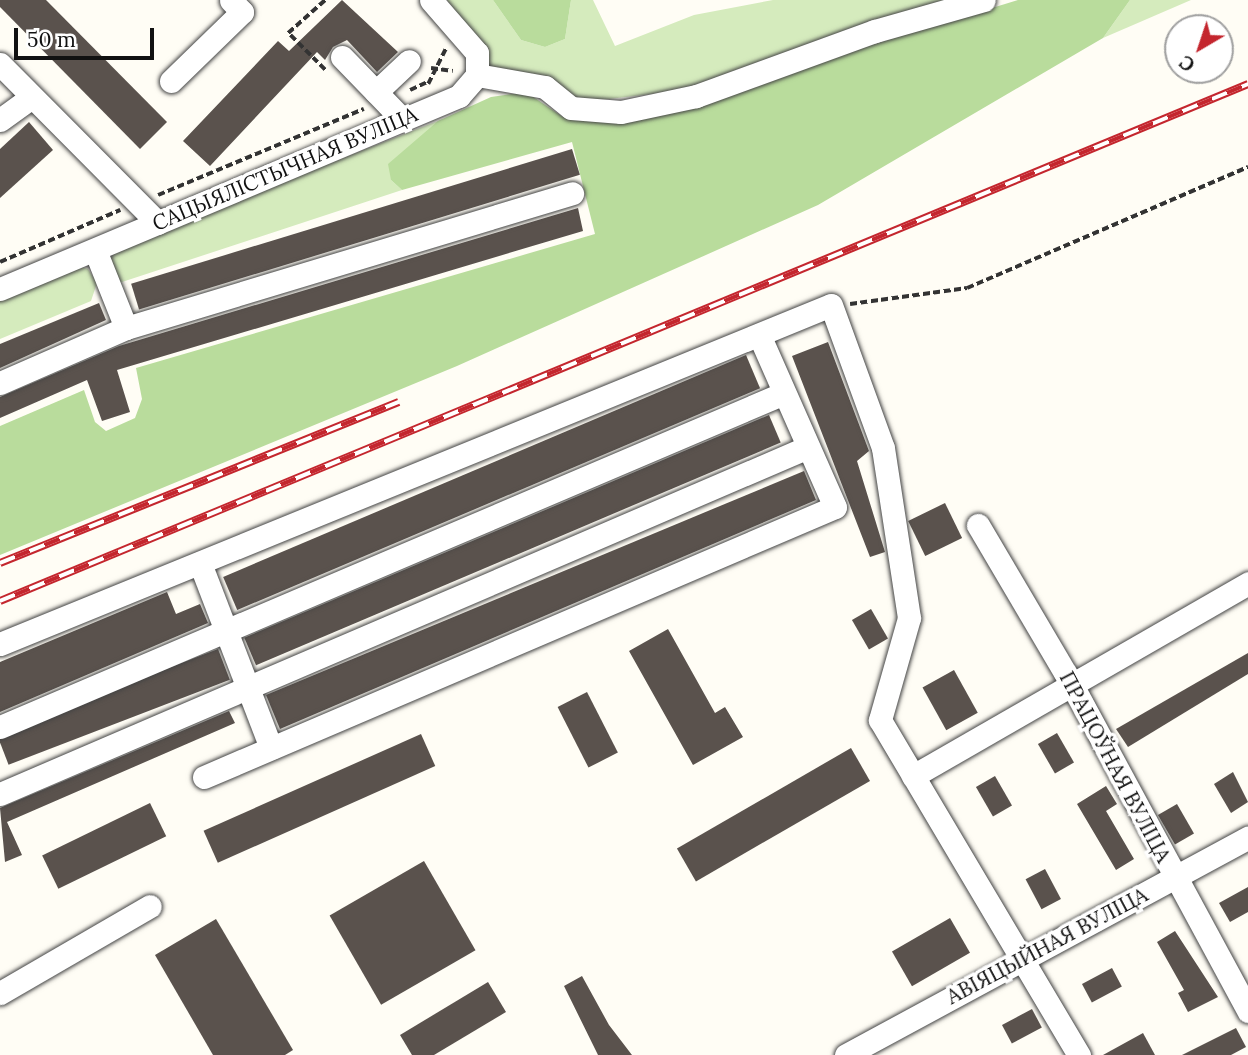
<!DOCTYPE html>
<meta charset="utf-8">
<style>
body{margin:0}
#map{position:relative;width:1248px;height:1055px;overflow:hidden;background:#fffdf5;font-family:Lora,serif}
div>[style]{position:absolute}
.green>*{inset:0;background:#d5ebbd}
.forest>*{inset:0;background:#b9dc9c}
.building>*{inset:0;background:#5a524d;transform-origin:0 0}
.path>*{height:3.5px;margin-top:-1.75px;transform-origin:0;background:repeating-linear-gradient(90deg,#333 0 7px,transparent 0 10.5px)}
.roads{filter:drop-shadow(0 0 2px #444) drop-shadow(0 0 2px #444)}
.minor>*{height:23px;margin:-11.5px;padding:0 11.5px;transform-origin:11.5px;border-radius:11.5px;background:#fff}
.rail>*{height:8px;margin-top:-4px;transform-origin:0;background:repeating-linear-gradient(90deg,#fff 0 16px,#c4262e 0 32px);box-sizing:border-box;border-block:2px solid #c4262e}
span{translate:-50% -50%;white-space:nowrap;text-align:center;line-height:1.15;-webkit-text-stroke:7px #fff;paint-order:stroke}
.street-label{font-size:21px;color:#111}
.north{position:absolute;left:1164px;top:14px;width:70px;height:70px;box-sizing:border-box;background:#fff;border:2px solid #a0a0a0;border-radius:50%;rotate:219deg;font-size:19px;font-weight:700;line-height:28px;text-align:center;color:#111}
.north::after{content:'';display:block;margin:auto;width:24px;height:32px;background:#c4262e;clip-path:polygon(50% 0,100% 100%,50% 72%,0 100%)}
.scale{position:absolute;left:14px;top:28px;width:140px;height:32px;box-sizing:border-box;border:4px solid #111;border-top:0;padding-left:9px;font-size:21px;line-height:24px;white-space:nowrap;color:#111;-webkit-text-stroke:5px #fff;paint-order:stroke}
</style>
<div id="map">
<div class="green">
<i style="clip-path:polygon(447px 0,493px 0,521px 40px,545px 47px,565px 39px,571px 0,593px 0,615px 46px,694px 15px,773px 0,955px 0,686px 90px,583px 102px,489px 69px,489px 56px)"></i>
<i style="clip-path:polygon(1130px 0,1191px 0,1103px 38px)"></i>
<i style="clip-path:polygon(443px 119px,391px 180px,402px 190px,119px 283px,107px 266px,118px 246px)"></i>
<i style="clip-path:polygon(76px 265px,88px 269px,97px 283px,91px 301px,0 339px,0 296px)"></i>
</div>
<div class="forest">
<i style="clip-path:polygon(493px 0,571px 0,565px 39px,545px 47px,521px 40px)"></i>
<i style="clip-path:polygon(1018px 0,1130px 0,1103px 38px,818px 205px,457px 366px,0 555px,0 426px,84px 390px,95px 422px,106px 431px,135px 418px,142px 399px,136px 368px,595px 234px,572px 142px,402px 190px,391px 180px,388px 164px,438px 121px,491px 97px,526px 92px,563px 117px,641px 116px)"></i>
</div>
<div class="building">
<i style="clip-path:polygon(0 0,46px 0,167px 122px,140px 149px,0 7px)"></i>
<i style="clip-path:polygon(342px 0,398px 52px,377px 72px,347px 40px,333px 47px,325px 60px,317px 52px,210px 166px,183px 141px,278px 41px,289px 51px)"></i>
<i style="clip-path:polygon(29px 122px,53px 150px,0 198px,0 149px)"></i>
<i style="left:572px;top:149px;width:27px;height:461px;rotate:73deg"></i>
<i style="clip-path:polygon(578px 208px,583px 231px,117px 370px,130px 412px,102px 421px,87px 380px,0 418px,0 397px,119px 346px)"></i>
<i style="clip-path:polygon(99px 303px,106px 320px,0 368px,0 344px)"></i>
<i style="clip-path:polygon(828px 342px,869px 451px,857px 461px,885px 552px,870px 557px,792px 356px)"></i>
<i style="left:746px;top:355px;width:36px;height:568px;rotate:67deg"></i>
<i style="left:769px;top:415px;width:30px;height:570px;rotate:67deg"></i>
<i style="clip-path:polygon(804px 471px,816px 500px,280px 729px,266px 695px)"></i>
<i style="left:945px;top:503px;width:39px;height:41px;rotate:64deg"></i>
<i style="clip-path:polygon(167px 592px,176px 614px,200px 604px,208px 623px,0 712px,0 662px)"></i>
<i style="left:871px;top:609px;width:34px;height:22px;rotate:60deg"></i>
<i style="clip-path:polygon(668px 629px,715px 713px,725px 707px,743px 737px,693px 765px,629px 651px)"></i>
<i style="left:218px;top:649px;width:33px;height:237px;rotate:69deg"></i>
<i style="clip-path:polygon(1248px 653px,1248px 674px,1128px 747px,1116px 729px)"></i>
<i style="left:954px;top:670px;width:49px;height:36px;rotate:61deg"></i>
<i style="left:587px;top:692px;width:68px;height:33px;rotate:63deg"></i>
<i style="clip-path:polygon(229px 711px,235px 723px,7px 822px,22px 855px,5px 862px,0 808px)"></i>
<i style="left:1057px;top:733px;width:34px;height:22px;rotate:60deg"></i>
<i style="left:421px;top:734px;width:35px;height:238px;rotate:66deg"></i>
<i style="left:851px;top:748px;width:38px;height:201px;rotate:60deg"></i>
<i style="clip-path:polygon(1233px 772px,1248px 802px,1231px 813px,1214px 784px)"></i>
<i style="left:995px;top:776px;width:34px;height:22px;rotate:60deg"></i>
<i style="clip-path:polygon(1106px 786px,1117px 804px,1106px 811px,1134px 859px,1116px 870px,1077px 804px)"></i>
<i style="left:150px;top:803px;width:37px;height:120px;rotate:64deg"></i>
<i style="left:1177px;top:804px;width:34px;height:22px;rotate:60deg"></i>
<i style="left:424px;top:861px;width:103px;height:109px;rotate:60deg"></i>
<i style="left:1045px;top:869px;width:34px;height:22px;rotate:62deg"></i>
<i style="clip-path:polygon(1248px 887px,1248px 912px,1230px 922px,1219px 903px)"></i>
<i style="left:950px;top:918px;width:40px;height:67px;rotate:60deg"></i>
<i style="clip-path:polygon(216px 919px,293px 1050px,285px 1055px,213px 1055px,155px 955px)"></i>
<i style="clip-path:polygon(1175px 931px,1218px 997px,1188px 1012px,1178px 993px,1184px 990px,1157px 942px)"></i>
<i style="left:1112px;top:968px;width:21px;height:34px;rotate:62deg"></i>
<i style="clip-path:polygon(582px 976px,609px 1025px,632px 1055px,598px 1055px,564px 986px)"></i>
<i style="clip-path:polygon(488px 982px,506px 1012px,434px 1055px,412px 1055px,400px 1035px)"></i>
<i style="left:1032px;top:1009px;width:21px;height:34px;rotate:62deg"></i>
<i style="clip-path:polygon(1236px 1028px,1246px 1047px,1231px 1055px,1182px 1055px)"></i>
<i style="clip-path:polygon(1143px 1033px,1155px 1055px,1103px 1055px)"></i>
</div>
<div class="path">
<i style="left:431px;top:68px;width:22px;rotate:8deg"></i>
<i style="left:325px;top:70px;width:52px;rotate:-135deg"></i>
<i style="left:288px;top:33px;width:50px;rotate:-41.7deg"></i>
<i style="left:428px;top:84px;width:40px;rotate:-63.4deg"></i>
<i style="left:410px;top:90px;width:19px;rotate:-25deg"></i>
<i style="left:158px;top:195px;width:223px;rotate:-22.7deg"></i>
<i style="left:0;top:262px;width:131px;rotate:-23.4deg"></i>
<i style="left:850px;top:304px;width:118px;rotate:-7.8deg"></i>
<i style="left:967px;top:288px;width:306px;rotate:-23.3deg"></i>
</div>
<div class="roads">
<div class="minor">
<i style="left:342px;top:57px;width:88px;rotate:45.9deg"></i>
<i style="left:0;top:64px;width:224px;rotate:45.2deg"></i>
<i style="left:477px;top:75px;width:69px;rotate:10deg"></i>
<i style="left:545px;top:87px;width:33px;rotate:39deg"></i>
<i style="left:571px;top:108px;width:50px;rotate:4.6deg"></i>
<i style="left:621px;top:112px;width:77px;rotate:-12deg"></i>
<i style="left:696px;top:96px;width:190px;rotate:-20deg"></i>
<i style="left:875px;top:31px;width:113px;rotate:-15.9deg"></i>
<i style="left:171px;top:81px;width:99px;rotate:-44.2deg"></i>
<i style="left:242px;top:12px;width:16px;rotate:-133deg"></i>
<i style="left:376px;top:92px;width:45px;rotate:-43.2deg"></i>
<i style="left:0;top:120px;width:39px;rotate:-36deg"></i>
<i style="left:95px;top:250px;width:84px;rotate:68.3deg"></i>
<i style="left:0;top:289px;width:498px;rotate:-22.8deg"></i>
<i style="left:459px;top:96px;width:28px;rotate:-49deg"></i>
<i style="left:477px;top:75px;width:22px;rotate:-90deg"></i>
<i style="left:477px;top:53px;width:70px;rotate:-131deg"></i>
<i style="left:0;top:383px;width:137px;rotate:-23.6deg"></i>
<i style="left:126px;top:328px;width:466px;rotate:-16.8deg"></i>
<i style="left:978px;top:525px;width:183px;rotate:59.5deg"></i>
<i style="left:1071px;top:683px;width:373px;rotate:61.6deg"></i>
<i style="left:200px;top:563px;width:198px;rotate:69deg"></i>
<i style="left:0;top:644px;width:897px;rotate:-22.19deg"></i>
<i style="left:831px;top:305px;width:152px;rotate:70deg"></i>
<i style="left:883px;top:448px;width:172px;rotate:81.3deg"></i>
<i style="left:909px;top:618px;width:106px;rotate:105.9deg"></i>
<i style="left:880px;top:720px;width:390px;rotate:59.3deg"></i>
<i style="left:0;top:727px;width:852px;rotate:-23.07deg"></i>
<i style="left:913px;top:776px;width:387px;rotate:-29.9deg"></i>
<i style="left:204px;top:777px;width:686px;rotate:-23.17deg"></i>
<i style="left:835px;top:507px;width:188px;rotate:-113.8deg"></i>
<i style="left:0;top:794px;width:879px;rotate:-23.24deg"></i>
<i style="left:0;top:993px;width:173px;rotate:-30.1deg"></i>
<i style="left:846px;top:1055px;width:457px;rotate:-28.4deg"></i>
</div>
</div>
<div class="rail">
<i style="left:0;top:563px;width:430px;rotate:-22deg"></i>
<i style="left:0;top:601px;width:1351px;rotate:-22.5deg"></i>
</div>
<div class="street-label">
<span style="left:285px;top:169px;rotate:-23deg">САЦЫЯЛІСТЫЧНАЯ ВУЛІЦА</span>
<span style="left:1115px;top:767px;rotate:62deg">ПРАЦОЎНАЯ ВУЛІЦА</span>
<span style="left:1047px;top:946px;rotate:-28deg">АВІЯЦЫЙНАЯ ВУЛІЦА</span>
</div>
<div class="north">С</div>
<div class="scale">50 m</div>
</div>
